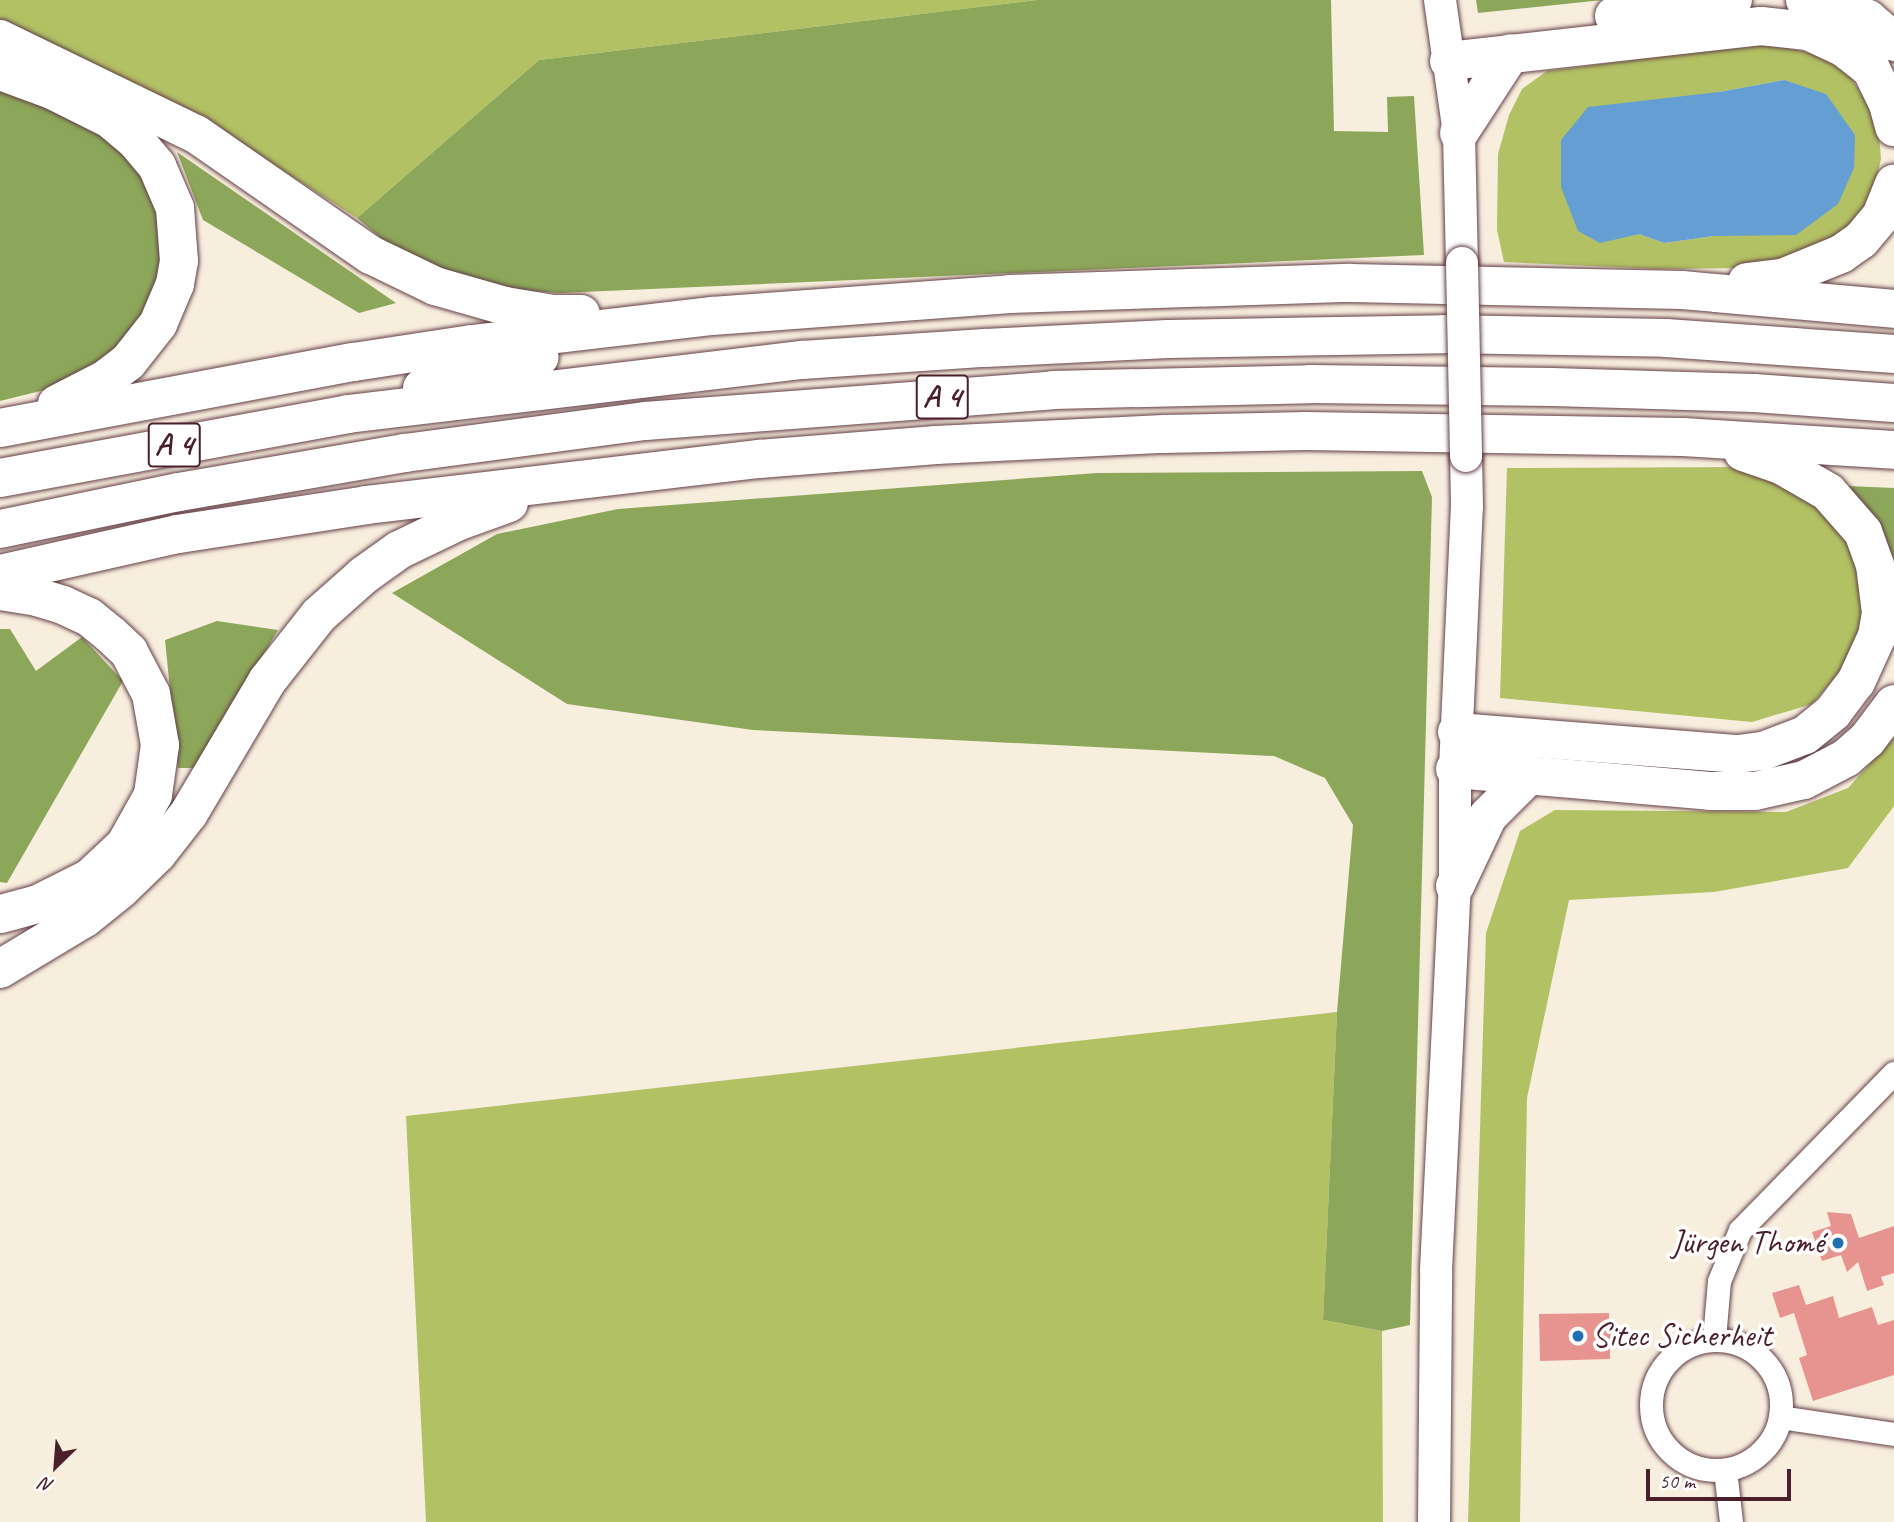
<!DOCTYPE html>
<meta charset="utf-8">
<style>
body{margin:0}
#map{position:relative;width:1894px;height:1522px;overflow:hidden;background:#f8eede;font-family:Caveat,sans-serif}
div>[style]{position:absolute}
.green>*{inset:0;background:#b2c164}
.forest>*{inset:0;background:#8da75a}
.water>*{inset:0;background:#649ed3}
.building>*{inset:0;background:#e79490}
.roads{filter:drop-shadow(0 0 2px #643e46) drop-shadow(0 0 2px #643e46)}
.minor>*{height:23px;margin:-11.5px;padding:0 11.5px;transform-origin:11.5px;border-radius:11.5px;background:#fff}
.minor>.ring{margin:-11.5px;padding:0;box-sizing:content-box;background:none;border:23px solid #fff;border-radius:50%}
.secondary>*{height:32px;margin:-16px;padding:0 16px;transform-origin:16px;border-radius:16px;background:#fff}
.motorway>*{height:38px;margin:-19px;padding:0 19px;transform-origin:19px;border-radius:19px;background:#fff}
.bridges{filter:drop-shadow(0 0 2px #643e46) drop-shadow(0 0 2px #643e46)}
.secondary-bridge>*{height:32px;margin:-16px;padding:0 16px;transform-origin:16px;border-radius:16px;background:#fff}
.dots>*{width:19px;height:19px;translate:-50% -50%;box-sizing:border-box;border:4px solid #fff;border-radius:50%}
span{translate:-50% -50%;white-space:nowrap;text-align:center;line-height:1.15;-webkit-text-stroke:7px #fff;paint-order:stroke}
.shield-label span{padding:2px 5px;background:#fff;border:2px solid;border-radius:5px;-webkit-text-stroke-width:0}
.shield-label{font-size:32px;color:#4a1f2b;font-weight:700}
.poi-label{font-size:33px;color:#4a1f2b}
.right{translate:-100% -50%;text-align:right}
.left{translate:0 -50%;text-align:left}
.north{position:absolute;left:21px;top:1431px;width:70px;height:70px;-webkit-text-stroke:5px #fff;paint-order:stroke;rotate:205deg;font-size:19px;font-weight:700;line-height:28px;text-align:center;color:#4a1f2b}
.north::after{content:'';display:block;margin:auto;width:24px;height:32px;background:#4a1f2b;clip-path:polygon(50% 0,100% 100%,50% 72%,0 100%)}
.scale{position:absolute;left:1646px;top:1469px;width:145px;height:32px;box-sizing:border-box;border:4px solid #4a1f2b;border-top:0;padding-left:9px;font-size:21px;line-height:24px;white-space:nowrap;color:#4a1f2b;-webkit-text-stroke:5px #fff;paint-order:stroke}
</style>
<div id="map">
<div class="green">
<i style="clip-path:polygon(0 0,1037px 0,539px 60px,357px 218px,199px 117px,0 29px)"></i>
<i style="clip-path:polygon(evenodd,1766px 43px,1815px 54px,1847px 72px,1878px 119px,1881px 159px,1873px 194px,1847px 233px,1806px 257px,1742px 268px,1659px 269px,1504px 262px,1497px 230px,1498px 154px,1509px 115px,1522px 89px,1547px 71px,1766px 43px,1784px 80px,1714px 236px,1664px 243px,1639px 234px,1719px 92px,1784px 80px)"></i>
<i style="clip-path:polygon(1746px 467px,1807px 494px,1847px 541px,1863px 578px,1864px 617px,1846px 665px,1812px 704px,1752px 722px,1500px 698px,1507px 468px)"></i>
<i style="clip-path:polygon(1894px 737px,1894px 806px,1848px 868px,1714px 892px,1569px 900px,1527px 1098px,1520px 1522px,1468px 1522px,1486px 933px,1520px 831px,1555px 810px,1786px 812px,1848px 788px)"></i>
<i style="clip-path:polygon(1337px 1012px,1323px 1320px,1382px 1331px,1383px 1522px,426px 1522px,406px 1116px)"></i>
</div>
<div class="forest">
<i style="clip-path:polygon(1037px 0,1331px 0,1334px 131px,1388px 132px,1387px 97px,1414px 96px,1424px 255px,560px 293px,489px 288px,398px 252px,357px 218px,539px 60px)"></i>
<i style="clip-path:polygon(1476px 0,1603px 0,1478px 13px)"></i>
<i style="clip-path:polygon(0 85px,123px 140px,150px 179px,166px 259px,153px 297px,105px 375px,0 401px)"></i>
<i style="clip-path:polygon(177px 152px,396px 303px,359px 313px,203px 220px)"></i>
<i style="clip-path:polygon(1422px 471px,1432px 497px,1410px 1325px,1382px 1331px,1323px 1320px,1337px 1012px,1353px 825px,1325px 778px,1274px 756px,753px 730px,567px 704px,392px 593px,497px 534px,618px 509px,1097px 473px)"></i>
<i style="clip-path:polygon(1848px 486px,1894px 488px,1894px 566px)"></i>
<i style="clip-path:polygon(217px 621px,278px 630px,195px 768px,178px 768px,165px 640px)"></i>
<i style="clip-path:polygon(0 629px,10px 629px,36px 671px,82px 637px,123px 681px,7px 883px,0 882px)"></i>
</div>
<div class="water">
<i style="clip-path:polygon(1784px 80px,1826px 94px,1855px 135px,1854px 168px,1838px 204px,1796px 235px,1714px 236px,1664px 243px,1639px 234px,1600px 243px,1578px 231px,1561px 187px,1561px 140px,1588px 107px,1719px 92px)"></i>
</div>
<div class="building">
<i style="clip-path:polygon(1827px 1212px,1851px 1214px,1859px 1238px,1894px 1226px,1894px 1273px,1881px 1277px,1884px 1285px,1867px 1291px,1858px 1262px,1847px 1272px,1841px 1255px,1822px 1261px,1812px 1232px,1831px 1226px)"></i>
<i style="clip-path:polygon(1799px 1285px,1806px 1305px,1833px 1296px,1839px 1318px,1872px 1307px,1878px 1325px,1894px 1320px,1894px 1375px,1813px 1401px,1799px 1358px,1807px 1355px,1794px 1313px,1780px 1318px,1772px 1293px)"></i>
<i style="clip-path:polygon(1609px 1313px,1609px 1326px,1614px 1326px,1614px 1342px,1610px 1343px,1610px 1359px,1540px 1361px,1539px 1314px)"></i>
</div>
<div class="roads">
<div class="minor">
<i style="left:1714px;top:1339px;width:58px;rotate:-85.1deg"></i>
<i style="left:1719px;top:1281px;width:55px;rotate:-67.6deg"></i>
<i style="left:1740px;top:1230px;width:220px;rotate:-45.6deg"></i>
<i class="ring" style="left:1651px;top:1340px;width:107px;height:107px"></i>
<i style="left:1780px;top:1417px;width:115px;rotate:8.5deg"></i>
<i style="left:1725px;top:1470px;width:52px;rotate:83.4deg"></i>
</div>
<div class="secondary">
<i style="left:1440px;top:0;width:134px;rotate:81.9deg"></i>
<i style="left:1459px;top:133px;width:130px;rotate:88.7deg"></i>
<i style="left:1434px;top:1522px;width:252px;rotate:-89.5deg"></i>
<i style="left:1436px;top:1270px;width:384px;rotate:-87.2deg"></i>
<i style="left:1455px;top:886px;width:117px;rotate:-90deg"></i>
<i style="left:1455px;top:769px;width:263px;rotate:-87.4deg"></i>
<i style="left:1467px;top:506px;width:50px;rotate:-91.1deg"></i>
</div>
<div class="motorway">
<i style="left:1805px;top:0;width:24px;rotate:9deg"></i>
<i style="left:1829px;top:4px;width:42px;rotate:21deg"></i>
<i style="left:1868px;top:19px;width:35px;rotate:41deg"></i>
<i style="left:1614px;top:16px;width:120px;rotate:-7.7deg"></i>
<i style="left:0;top:39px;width:218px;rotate:25.9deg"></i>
<i style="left:196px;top:134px;width:213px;rotate:34.7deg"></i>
<i style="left:371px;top:255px;width:71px;rotate:25.8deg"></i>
<i style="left:435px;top:286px;width:73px;rotate:15.9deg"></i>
<i style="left:505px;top:306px;width:49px;rotate:9.5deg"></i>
<i style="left:553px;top:314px;width:28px"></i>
<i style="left:1449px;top:61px;width:314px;rotate:-6.4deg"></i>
<i style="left:1761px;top:26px;width:47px;rotate:6.1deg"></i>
<i style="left:1808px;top:31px;width:38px;rotate:25deg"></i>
<i style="left:1843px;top:47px;width:36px;rotate:38deg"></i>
<i style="left:1871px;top:69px;width:39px;rotate:64deg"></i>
<i style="left:1888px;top:104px;width:24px;rotate:75deg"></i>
<i style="left:0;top:71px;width:55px;rotate:20.1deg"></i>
<i style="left:52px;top:90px;width:65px;rotate:26.6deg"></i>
<i style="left:110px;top:119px;width:34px;rotate:40deg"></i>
<i style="left:136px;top:141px;width:33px;rotate:50deg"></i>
<i style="left:157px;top:166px;width:46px;rotate:66.8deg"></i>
<i style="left:175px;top:208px;width:53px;rotate:85.7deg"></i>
<i style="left:179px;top:261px;width:23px;rotate:100deg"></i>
<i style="left:175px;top:284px;width:43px;rotate:113deg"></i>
<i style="left:158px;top:324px;width:48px;rotate:128.3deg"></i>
<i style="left:128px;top:362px;width:30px;rotate:143deg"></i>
<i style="left:104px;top:380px;width:53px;rotate:152.9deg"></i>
<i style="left:1459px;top:133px;width:95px;rotate:-57deg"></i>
<i style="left:1747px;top:282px;width:35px;rotate:-7deg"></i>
<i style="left:1782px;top:278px;width:64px;rotate:-22.1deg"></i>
<i style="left:1841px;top:254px;width:24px;rotate:-35deg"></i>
<i style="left:1861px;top:240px;width:31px;rotate:-50deg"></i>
<i style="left:1881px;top:216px;width:35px;rotate:-68deg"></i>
<i style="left:422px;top:388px;width:31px;rotate:-19deg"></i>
<i style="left:451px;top:378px;width:91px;rotate:-13.3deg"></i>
<i style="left:0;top:428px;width:360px;rotate:-10.6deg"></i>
<i style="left:354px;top:362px;width:119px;rotate:-8.7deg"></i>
<i style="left:472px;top:344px;width:242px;rotate:-6.7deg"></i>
<i style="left:712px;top:316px;width:299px;rotate:-4.2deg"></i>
<i style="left:1010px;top:294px;width:340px;rotate:-1.9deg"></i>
<i style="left:1350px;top:283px;width:332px;rotate:1.2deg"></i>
<i style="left:1682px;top:290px;width:213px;rotate:5.1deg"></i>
<i style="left:0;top:478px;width:354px;rotate:-10.4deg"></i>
<i style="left:348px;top:414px;width:457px;rotate:-6.8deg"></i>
<i style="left:802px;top:360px;width:183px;rotate:-3.8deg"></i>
<i style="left:985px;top:348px;width:183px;rotate:-2.8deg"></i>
<i style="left:1168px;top:339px;width:276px;rotate:-1deg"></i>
<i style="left:1444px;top:334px;width:222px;rotate:1deg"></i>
<i style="left:1666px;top:338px;width:229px;rotate:4deg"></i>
<i style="left:0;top:529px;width:183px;rotate:-11.7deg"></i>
<i style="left:179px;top:492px;width:229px;rotate:-9.8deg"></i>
<i style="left:405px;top:453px;width:242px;rotate:-7.6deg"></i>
<i style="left:645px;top:421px;width:409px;rotate:-4.3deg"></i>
<i style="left:1053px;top:390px;width:257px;rotate:-1.3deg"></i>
<i style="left:1310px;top:384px;width:242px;rotate:0.7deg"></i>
<i style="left:1552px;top:387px;width:202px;rotate:1.7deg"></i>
<i style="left:1754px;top:393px;width:140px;rotate:4.1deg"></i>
<i style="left:0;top:574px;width:182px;rotate:-12.7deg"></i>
<i style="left:178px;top:534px;width:191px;rotate:-8.7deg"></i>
<i style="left:367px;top:505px;width:395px;rotate:-6.7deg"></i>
<i style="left:759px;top:459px;width:178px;rotate:-4.5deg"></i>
<i style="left:936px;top:445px;width:228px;rotate:-2.8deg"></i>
<i style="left:1164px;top:434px;width:142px;rotate:-1.2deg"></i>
<i style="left:1306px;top:431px;width:377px;rotate:0.9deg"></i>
<i style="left:1683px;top:437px;width:211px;rotate:3.5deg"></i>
<i style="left:0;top:591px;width:37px;rotate:9deg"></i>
<i style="left:37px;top:597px;width:27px;rotate:17deg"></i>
<i style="left:63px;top:605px;width:29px;rotate:25deg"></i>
<i style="left:89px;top:617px;width:27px;rotate:39deg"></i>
<i style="left:110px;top:634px;width:26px;rotate:43deg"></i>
<i style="left:129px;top:652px;width:47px;rotate:62.4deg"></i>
<i style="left:151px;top:694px;width:52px;rotate:80deg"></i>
<i style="left:160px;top:745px;width:50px;rotate:98deg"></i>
<i style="left:153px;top:795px;width:57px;rotate:119.2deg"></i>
<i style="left:125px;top:845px;width:48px;rotate:136.7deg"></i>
<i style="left:90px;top:878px;width:58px;rotate:153.4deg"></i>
<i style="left:38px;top:904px;width:39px;rotate:165deg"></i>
<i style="left:1457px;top:732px;width:282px;rotate:4.5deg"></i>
<i style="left:1738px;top:754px;width:25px;rotate:-7deg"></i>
<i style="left:1763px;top:751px;width:45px;rotate:-20.9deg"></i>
<i style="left:1805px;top:735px;width:36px;rotate:-39deg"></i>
<i style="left:1833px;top:712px;width:38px;rotate:-53deg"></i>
<i style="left:1856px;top:682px;width:51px;rotate:-65.5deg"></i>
<i style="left:1877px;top:636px;width:23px;rotate:-80deg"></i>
<i style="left:1881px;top:613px;width:48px;rotate:-97.1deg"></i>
<i style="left:1875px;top:565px;width:35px;rotate:-110deg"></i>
<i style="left:1863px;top:532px;width:53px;rotate:-131.2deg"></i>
<i style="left:1828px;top:492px;width:54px;rotate:-150.1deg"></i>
<i style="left:1781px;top:465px;width:40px;rotate:-161.1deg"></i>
<i style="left:1455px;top:769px;width:256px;rotate:4.9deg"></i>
<i style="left:1710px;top:791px;width:45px"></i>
<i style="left:1755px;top:791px;width:50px;rotate:-12.7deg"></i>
<i style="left:1804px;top:780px;width:47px;rotate:-27.6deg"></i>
<i style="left:1846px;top:758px;width:28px;rotate:-41deg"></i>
<i style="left:1867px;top:740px;width:45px;rotate:-53.1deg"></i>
<i style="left:1455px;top:886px;width:77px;rotate:-64.8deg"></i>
<i style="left:1488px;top:816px;width:58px;rotate:-45deg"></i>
<i style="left:0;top:969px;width:99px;rotate:-31deg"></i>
<i style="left:85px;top:918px;width:46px;rotate:-38.9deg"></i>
<i style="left:121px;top:889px;width:50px;rotate:-44.2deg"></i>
<i style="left:157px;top:854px;width:52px;rotate:-52deg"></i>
<i style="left:189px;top:813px;width:153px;rotate:-59.4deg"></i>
<i style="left:267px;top:681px;width:84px;rotate:-51.8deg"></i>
<i style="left:319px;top:615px;width:60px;rotate:-41.6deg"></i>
<i style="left:364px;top:575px;width:43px;rotate:-35.5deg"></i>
<i style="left:399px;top:550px;width:67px;rotate:-25.8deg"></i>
<i style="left:459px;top:521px;width:53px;rotate:-19.8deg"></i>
</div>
</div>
<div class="bridges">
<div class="secondary-bridge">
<i style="left:1462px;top:263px;width:193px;rotate:88.8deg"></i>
</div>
</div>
<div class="dots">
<i style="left:1838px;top:1243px;background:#1f6fb2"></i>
<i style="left:1578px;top:1336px;background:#1f6fb2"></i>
</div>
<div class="shield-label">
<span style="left:942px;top:397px">A 4</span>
<span style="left:174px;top:445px">A 4</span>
</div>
<div class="poi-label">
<span class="right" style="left:1824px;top:1243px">Jürgen Thomé</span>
<span class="left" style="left:1592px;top:1336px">Sitec Sicherheit</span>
</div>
<div class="north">N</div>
<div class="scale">50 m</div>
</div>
